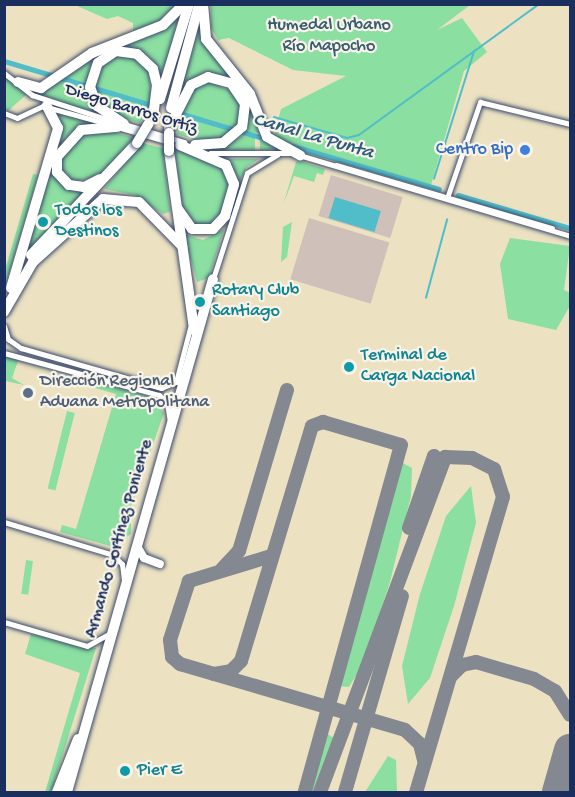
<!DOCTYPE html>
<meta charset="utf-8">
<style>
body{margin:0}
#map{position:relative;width:575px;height:797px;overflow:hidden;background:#ece2c2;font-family:"Gochi Hand",sans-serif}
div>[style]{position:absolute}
.industrial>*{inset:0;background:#cfc0ba;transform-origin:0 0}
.green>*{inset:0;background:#8adfa1;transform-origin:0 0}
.water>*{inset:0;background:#50bdc9;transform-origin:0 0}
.stream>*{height:1.5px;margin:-0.75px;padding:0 0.75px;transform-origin:0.75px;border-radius:0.75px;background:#50bdc9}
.canal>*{height:5px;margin:-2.5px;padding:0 2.5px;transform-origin:2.5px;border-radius:2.5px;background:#50bdc9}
.taxiway>*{height:14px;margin:-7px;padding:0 7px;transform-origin:7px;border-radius:7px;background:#848890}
.runway>*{height:32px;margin:-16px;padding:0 16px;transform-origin:16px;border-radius:16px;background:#848890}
.roads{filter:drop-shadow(0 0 2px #3a4a6d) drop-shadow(0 0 2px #3a4a6d)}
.street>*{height:5px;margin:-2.5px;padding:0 2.5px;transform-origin:2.5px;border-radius:2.5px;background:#fff}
.secondary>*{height:8px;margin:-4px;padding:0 4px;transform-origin:4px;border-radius:4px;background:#fff}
.highway>*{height:10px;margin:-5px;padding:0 5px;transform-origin:5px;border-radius:5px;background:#fff}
.bridges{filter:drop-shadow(0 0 2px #3a4a6d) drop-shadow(0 0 2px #3a4a6d)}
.highway-bridge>*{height:10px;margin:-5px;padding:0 5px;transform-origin:5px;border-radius:5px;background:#fff}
.dots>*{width:16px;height:16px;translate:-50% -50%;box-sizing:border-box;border:3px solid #f7f3e8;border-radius:50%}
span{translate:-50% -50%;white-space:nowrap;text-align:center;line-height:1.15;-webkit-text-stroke:4.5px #f7f3e8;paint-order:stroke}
.park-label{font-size:18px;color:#375b6f}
.street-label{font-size:18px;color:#1b2f5e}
.shop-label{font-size:18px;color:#366cbe}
.right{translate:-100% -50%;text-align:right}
.culture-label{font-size:18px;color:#0d838f}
.left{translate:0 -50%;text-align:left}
.service-label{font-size:18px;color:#4e5e75}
.water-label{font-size:20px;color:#2b5a7e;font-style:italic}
.frame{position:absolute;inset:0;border:6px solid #1b2f5e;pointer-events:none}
</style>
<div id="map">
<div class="industrial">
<i style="left:331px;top:175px;width:75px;height:43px;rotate:17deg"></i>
<i style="left:309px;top:218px;width:84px;height:64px;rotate:17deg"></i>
</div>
<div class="green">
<i style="clip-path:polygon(75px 5px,175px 5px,159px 21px,133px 31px,133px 23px,118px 16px,107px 19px)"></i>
<i style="clip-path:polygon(211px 5px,470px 5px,437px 30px,462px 18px,487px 52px,464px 71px,431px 185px,273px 139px,281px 109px,346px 76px,293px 70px,229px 38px,218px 40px,211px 28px)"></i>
<i style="clip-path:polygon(178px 18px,162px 81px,148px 56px,117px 47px,158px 33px)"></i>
<i style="clip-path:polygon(200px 25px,232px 78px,206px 72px,182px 86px)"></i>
<i style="clip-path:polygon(101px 55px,86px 85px,104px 116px,39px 96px,74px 68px)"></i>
<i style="clip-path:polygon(111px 55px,133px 55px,149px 70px,151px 102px,140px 123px,115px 116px,94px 97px,96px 69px)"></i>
<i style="clip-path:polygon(4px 76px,27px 94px,8px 111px,5px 110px)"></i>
<i style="clip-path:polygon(206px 81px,239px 94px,243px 120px,228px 137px,202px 142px,177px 134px,180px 107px,193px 87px)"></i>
<i style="clip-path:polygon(246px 97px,262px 135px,261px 138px,279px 150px,260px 150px,260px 134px,255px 132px,255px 151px,221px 150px,243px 135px,249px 113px)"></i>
<i style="clip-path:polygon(59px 113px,99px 124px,70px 133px,57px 150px,54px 172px,86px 190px,23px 259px,62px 134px)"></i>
<i style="clip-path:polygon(113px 132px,132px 137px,123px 151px,98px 177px,70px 182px,61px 172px,60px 157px,79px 136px)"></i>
<i style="clip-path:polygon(142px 143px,163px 148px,170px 212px,163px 214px,135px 195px,104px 189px)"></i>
<i style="clip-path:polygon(175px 149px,219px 164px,231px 182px,220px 222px,199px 228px,182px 211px)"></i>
<i style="clip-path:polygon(259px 159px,247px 167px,238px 184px,227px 159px)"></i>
<i style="clip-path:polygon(300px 161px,325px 169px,323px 175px,317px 173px,314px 182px,294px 176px,283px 205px,296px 162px)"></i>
<i style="clip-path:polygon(33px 174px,38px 175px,5px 287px,5px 270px)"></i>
<i style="clip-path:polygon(292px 222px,287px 257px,281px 262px,283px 227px)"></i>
<i style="clip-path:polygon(224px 229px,209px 278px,197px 282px,184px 234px,203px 240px)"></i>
<i style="clip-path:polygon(510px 238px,570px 246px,564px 290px,570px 293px,570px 306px,556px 330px,508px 319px,500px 264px)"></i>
<i style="clip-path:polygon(4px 356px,19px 358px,12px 378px,24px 385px,5px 381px)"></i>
<i style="clip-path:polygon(101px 382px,151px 397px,164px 413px,131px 506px,131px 534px,114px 547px,60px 532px,62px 525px,76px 529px,116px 394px,95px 388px)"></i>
<i style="left:67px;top:411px;width:8px;height:80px;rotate:14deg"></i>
<i style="clip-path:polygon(401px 462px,412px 468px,411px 496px,390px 582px,363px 664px,349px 687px,336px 686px)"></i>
<i style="clip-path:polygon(471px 486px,476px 523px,454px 606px,430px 678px,408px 704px,402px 666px,420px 594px,446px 516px)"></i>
<i style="left:26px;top:560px;width:7px;height:34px;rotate:8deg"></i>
<i style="clip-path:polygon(31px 634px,96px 648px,51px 792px,45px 792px,80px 673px,25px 654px)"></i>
<i style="clip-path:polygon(323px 731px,334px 738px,326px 792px,305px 792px)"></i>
<i style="clip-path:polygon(388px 756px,396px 760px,397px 792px,365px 792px)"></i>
</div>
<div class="water">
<i style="left:335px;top:197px;width:48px;height:22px;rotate:17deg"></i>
</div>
<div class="stream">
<i style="left:274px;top:117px;width:76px;rotate:16deg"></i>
<i style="left:347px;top:138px;width:12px;rotate:-14deg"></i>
<i style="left:359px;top:135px;width:223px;rotate:-36deg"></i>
<i style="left:434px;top:179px;width:134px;rotate:-72.6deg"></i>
<i style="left:426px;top:298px;width:81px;rotate:-74.9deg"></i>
</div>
<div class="canal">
<i style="left:4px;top:61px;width:150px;rotate:16.6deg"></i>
<i style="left:179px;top:113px;width:91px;rotate:16.6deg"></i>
<i style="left:293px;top:146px;width:152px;rotate:16.4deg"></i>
<i style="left:458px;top:195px;width:117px;rotate:16.4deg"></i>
</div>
<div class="taxiway">
<i style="left:409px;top:528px;width:76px;rotate:-70.9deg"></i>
<i style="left:434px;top:456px;width:18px;rotate:77deg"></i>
<i style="left:271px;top:556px;width:86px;rotate:163deg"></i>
<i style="left:189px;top:581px;width:62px;rotate:107.9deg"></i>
<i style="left:170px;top:640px;width:17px;rotate:83deg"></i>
<i style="left:172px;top:657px;width:11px;rotate:41deg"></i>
<i style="left:180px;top:664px;width:234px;rotate:16.3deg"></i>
<i style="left:405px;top:730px;width:21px;rotate:43deg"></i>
<i style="left:420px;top:744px;width:16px;rotate:76deg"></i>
<i style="left:222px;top:569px;width:25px;rotate:-47deg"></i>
<i style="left:239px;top:551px;width:168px;rotate:-73.4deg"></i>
<i style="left:214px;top:674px;width:17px;rotate:-10deg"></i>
<i style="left:231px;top:671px;width:14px;rotate:-45deg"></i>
<i style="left:241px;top:661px;width:245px;rotate:-73.2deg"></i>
<i style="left:312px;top:426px;width:12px;rotate:-20deg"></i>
<i style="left:323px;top:422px;width:81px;rotate:16.4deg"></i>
<i style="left:401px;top:445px;width:360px;rotate:105.5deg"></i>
<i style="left:451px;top:676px;width:16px;rotate:-45deg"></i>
<i style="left:462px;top:665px;width:14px;rotate:-12deg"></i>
<i style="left:476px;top:662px;width:60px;rotate:16.3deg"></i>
<i style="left:534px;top:679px;width:24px;rotate:30deg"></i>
<i style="left:555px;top:691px;width:28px;rotate:58deg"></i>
<i style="left:320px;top:792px;width:358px;rotate:-69.5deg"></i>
<i style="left:445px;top:457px;width:27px;rotate:2deg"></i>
<i style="left:472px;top:458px;width:25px;rotate:27deg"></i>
<i style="left:494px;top:469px;width:29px;rotate:72deg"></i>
<i style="left:503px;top:497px;width:308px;rotate:106.4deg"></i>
<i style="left:345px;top:792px;width:204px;rotate:-73.8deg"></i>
</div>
<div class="runway">
<i style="left:558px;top:792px;width:44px;rotate:-74.1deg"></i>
</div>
<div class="roads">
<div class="street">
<i style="left:4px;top:73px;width:36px;rotate:38deg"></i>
<i style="left:32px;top:95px;width:84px;rotate:18deg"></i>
<i style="left:4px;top:113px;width:14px;rotate:21deg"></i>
<i style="left:17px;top:118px;width:29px;rotate:-25deg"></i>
<i style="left:43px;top:106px;width:72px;rotate:15.4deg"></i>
<i style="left:124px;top:124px;width:63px;rotate:16.7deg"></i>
<i style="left:121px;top:128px;width:50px;rotate:16.3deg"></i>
<i style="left:210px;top:153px;width:80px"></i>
<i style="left:299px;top:155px;width:283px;rotate:16.6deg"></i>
<i style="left:336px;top:165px;width:225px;rotate:16.3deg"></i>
<i style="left:447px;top:198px;width:102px;rotate:-71deg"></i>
<i style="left:480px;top:102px;width:93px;rotate:13.7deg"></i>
<i style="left:213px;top:279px;width:111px;rotate:-72.2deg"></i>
<i style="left:247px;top:173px;width:35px;rotate:-31deg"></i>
<i style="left:4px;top:326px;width:14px;rotate:73deg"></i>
<i style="left:8px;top:339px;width:16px;rotate:35deg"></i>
<i style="left:21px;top:348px;width:146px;rotate:15.9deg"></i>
<i style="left:161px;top:388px;width:16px;rotate:-22deg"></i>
<i style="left:176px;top:382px;width:56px;rotate:-75.5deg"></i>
<i style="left:4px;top:353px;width:161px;rotate:15.2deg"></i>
<i style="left:159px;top:395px;width:11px;rotate:45deg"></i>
<i style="left:167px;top:403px;width:18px;rotate:81deg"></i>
<i style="left:4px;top:522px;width:114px;rotate:16.8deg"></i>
<i style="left:113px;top:555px;width:13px;rotate:45deg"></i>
<i style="left:122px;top:564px;width:16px;rotate:83deg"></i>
<i style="left:4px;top:622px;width:86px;rotate:16.1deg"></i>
<i style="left:87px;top:646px;width:25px;rotate:-29deg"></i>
</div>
<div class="secondary">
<i style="left:137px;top:546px;width:14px;rotate:60deg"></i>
<i style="left:144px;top:558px;width:17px;rotate:21deg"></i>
</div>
<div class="highway">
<i style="left:203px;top:4px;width:35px;rotate:85deg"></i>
<i style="left:206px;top:39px;width:70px;rotate:51.3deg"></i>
<i style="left:250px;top:94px;width:46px;rotate:68.4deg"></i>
<i style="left:267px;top:137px;width:38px;rotate:29deg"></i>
<i style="left:18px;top:82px;width:24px;rotate:15deg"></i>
<i style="left:41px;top:88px;width:62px;rotate:-34.5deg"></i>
<i style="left:92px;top:53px;width:76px;rotate:-21.5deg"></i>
<i style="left:163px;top:25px;width:30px;rotate:-45deg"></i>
<i style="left:160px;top:99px;width:99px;rotate:-73deg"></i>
<i style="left:171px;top:108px;width:107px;rotate:-74.8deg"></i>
<i style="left:124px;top:124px;width:32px;rotate:-146deg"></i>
<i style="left:97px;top:106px;width:20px;rotate:-110deg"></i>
<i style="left:90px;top:87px;width:25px;rotate:-72deg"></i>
<i style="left:98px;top:63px;width:22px;rotate:-34deg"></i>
<i style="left:116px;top:51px;width:21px;rotate:8deg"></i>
<i style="left:137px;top:54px;width:22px;rotate:43deg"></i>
<i style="left:153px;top:69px;width:16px;rotate:76deg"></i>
<i style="left:157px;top:85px;width:31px;rotate:97deg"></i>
<i style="left:169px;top:128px;width:48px;rotate:-62.9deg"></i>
<i style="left:191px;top:85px;width:19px;rotate:-25deg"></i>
<i style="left:208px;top:77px;width:24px;rotate:15deg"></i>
<i style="left:231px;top:83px;width:25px;rotate:56deg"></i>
<i style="left:245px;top:104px;width:23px;rotate:97deg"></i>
<i style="left:242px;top:127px;width:25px;rotate:140deg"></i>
<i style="left:223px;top:143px;width:28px;rotate:176deg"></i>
<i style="left:169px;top:151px;width:181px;rotate:82deg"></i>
<i style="left:100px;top:179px;width:18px;rotate:153deg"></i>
<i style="left:84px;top:187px;width:15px;rotate:-172deg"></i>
<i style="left:69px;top:185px;width:18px;rotate:-133deg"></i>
<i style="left:57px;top:172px;width:15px;rotate:-90deg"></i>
<i style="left:57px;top:157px;width:36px;rotate:-48deg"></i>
<i style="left:81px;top:130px;width:37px;rotate:-5deg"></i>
<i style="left:178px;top:209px;width:24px;rotate:55deg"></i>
<i style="left:192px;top:229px;width:21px"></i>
<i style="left:213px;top:229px;width:18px;rotate:-47deg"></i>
<i style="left:225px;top:216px;width:33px;rotate:-74deg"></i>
<i style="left:234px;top:184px;width:21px;rotate:-113deg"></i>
<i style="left:226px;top:165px;width:50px;rotate:-156.5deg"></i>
<i style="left:31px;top:255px;width:154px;rotate:-46.6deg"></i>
<i style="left:11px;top:288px;width:167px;rotate:-73.6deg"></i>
<i style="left:58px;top:128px;width:25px;rotate:-117deg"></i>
<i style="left:4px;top:312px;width:58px;rotate:-59.9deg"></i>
<i style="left:33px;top:262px;width:94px;rotate:-42deg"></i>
<i style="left:103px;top:199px;width:36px;rotate:5deg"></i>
<i style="left:139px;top:202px;width:62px;rotate:45.7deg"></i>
<i style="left:57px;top:792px;width:57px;rotate:-68.4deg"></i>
<i style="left:67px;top:792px;width:533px;rotate:-74.11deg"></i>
</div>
</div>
<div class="bridges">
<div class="highway-bridge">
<i style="left:137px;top:143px;width:23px;rotate:-59deg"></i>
<i style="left:169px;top:151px;width:18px;rotate:-90deg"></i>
</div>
</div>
<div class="dots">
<i style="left:525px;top:150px;background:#3f7fe0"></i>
<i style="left:43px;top:222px;background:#0f9aa8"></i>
<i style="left:200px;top:302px;background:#0f9aa8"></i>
<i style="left:349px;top:367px;background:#0f9aa8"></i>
<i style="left:28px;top:393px;background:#5c6f8a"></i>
<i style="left:125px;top:771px;background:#0f9aa8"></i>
</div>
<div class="park-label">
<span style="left:329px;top:37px">Humedal Urbano<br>Río Mapocho</span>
</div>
<div class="street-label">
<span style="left:131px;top:110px;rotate:17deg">Diego Barros Ortíz</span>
<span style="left:120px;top:539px;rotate:-74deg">Armando Cortínez Poniente</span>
</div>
<div class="shop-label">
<span class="right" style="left:513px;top:150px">Centro Bip</span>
</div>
<div class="culture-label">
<span class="left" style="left:55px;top:222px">Todos los<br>Destinos</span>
<span class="left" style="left:212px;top:302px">Rotary Club<br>Santiago</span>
<span class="left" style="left:361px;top:367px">Terminal de<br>Carga Nacional</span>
<span class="left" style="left:137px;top:771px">Pier E</span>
</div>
<div class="service-label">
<span class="left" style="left:40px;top:393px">Dirección Regional<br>Aduana Metropolitana</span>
</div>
<div class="water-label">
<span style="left:313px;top:137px;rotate:16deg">Canal La Punta</span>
</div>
<div class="frame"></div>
</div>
